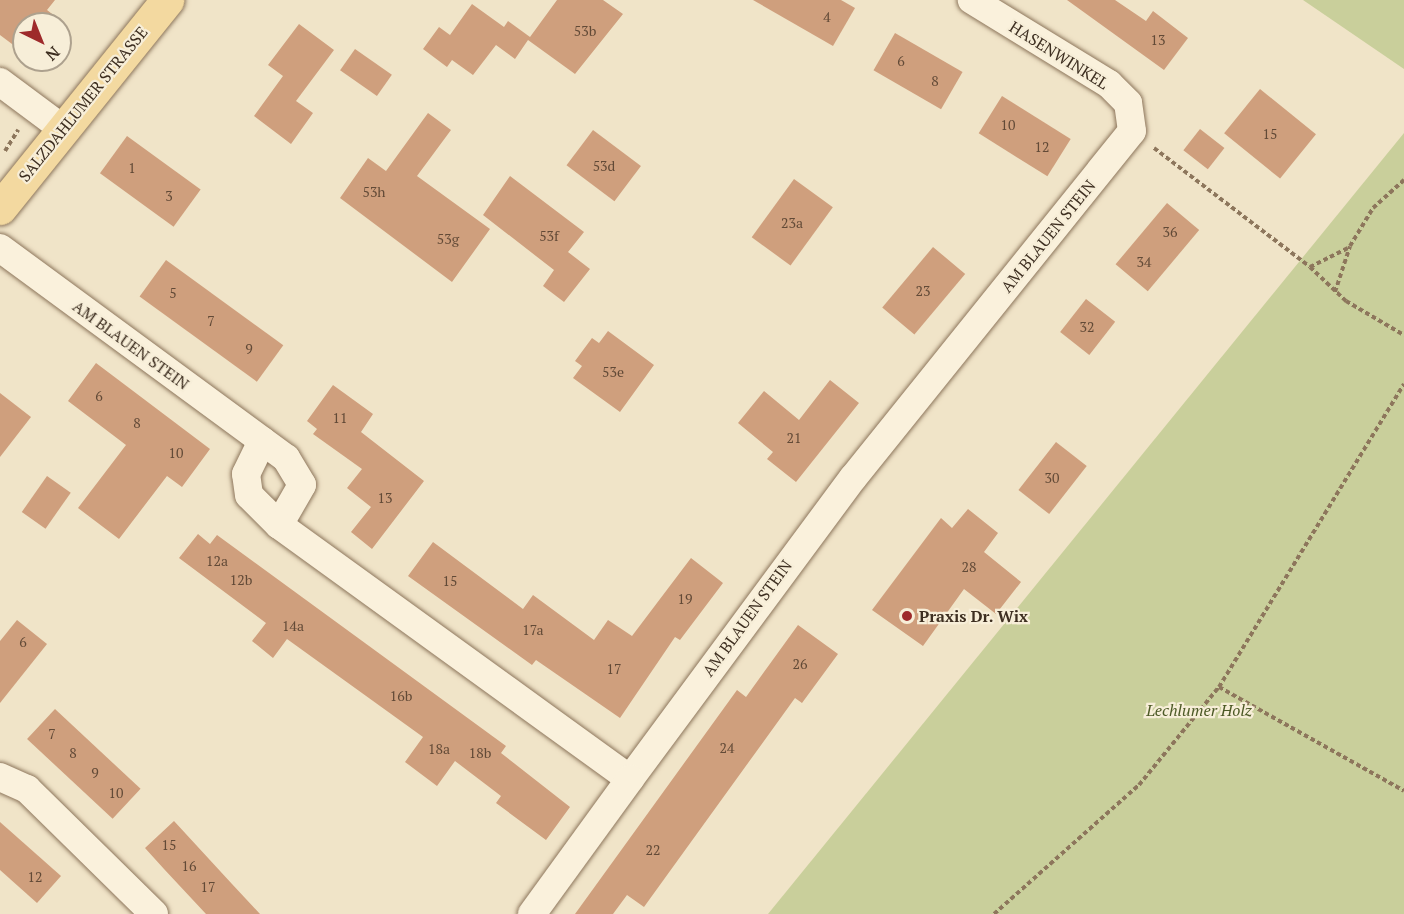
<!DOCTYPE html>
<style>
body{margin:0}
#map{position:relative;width:1404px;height:914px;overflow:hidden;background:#f0e4c8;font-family:"PT Serif",serif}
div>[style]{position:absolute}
.green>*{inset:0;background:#c9cf9b}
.building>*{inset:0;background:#cf9f7d;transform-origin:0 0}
.path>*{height:4px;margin-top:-2px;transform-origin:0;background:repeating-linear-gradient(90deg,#8d765c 0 4.5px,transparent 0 7.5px)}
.roads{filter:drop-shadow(0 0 2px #8d765c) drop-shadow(0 0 2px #8d765c)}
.minor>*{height:28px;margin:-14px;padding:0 14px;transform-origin:14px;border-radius:14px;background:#faf1dc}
.major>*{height:33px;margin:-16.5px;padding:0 16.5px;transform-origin:16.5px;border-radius:16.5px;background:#f3d9a0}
.dots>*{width:16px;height:16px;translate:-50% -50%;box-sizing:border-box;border:3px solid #f7eed8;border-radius:50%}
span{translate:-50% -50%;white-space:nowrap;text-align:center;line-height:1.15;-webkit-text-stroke:4.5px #f7eed8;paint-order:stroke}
.number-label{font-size:14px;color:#624a37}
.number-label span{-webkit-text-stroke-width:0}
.street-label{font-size:16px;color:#3d2e20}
.poi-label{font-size:16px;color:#3d2e20;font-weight:700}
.left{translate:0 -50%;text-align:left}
.park-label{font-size:16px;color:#4d5a26;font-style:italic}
.north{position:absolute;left:12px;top:12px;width:60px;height:60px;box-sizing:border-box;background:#f7eed8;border:2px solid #ada18e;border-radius:50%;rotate:137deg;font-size:16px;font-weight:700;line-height:24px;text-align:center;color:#3d2e20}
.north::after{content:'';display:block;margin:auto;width:21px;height:27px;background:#9e2a2b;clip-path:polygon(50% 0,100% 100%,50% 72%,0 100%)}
</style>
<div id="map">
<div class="green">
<i style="clip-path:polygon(1303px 0,1404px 0,1404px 69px)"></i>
<i style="clip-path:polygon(1404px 133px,1404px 914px,768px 914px)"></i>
</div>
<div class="building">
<i style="clip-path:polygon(0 0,55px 0,47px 10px,65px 24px,24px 24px,24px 53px,0 35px)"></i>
<i style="clip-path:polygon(557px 0,603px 0,623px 14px,575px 74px,528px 40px,515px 59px,496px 45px,473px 75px,452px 60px,447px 67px,423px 49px,439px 27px,450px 35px,472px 4px,504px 27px,508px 21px,530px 37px)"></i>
<i style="clip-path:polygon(753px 0,841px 0,855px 8px,833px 46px)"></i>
<i style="clip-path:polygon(1067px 0,1115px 0,1146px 21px,1153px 11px,1188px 38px,1164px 70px)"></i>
<i style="clip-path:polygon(299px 24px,334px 50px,296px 101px,313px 113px,291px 144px,254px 116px,283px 76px,268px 65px)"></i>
<i style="left:895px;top:33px;width:78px;height:43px;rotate:30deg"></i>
<i style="left:355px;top:49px;width:45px;height:26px;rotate:35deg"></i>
<i style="left:1260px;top:89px;width:72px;height:57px;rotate:39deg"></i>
<i style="left:1002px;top:96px;width:81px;height:44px;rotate:32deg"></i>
<i style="clip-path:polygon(428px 113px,451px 130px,417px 176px,490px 229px,452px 282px,340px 198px,368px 158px,386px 171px)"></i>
<i style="left:1200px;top:129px;width:31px;height:27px;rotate:38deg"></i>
<i style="left:593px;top:130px;width:60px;height:44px;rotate:37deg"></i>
<i style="left:127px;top:136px;width:91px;height:46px;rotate:36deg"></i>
<i style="clip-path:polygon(510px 176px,584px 232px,568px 252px,590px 269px,564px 302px,543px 286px,554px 270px,483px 215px)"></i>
<i style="left:794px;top:179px;width:48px;height:72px;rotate:36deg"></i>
<i style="left:1167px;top:203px;width:42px;height:80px;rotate:40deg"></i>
<i style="left:933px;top:247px;width:42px;height:79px;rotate:40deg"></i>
<i style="left:166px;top:260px;width:145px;height:45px;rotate:36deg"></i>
<i style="left:1086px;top:299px;width:37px;height:42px;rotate:38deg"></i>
<i style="clip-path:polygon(608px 331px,654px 365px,620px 412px,573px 378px,582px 366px,575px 361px,592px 338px,599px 343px)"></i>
<i style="clip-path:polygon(96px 363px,210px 449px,182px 487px,167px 476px,119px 539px,78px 508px,126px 445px,68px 401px)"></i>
<i style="clip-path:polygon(830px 380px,859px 403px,796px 482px,767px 459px,773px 452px,738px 423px,764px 391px,799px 420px)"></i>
<i style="clip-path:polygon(333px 385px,373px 414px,361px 432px,424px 481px,372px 549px,351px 532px,371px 507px,347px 488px,362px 469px,313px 434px,317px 429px,307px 421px)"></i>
<i style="clip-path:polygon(0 393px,31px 417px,0 457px)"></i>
<i style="left:1056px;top:442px;width:39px;height:61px;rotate:38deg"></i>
<i style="left:47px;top:476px;width:29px;height:44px;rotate:35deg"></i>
<i style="clip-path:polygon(968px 509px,998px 533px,984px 552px,1021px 582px,996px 614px,964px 589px,923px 646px,872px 610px,941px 518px,952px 528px)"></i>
<i style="clip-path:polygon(198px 534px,210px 544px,217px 535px,506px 746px,501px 753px,570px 807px,546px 840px,496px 803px,501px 796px,455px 761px,437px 786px,405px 762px,423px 737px,287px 639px,273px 658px,252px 641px,266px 623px,179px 558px)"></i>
<i style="clip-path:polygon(433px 542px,523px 609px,533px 595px,594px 640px,608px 620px,632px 636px,691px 558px,723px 583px,680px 640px,675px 637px,620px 718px,536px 660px,532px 665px,408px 576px)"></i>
<i style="clip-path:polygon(17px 620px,47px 644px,0 703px,0 641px)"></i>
<i style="clip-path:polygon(798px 625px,838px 654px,802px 703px,795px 698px,644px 907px,627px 895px,613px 914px,575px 914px,737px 690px,746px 697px)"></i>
<i style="left:55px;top:709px;width:117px;height:41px;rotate:43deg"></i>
<i style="clip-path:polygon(174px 821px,232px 884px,260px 914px,206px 914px,164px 869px,145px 848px)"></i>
<i style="clip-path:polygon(0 822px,61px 876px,37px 903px,0 870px)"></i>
</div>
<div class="path">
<i style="left:1154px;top:148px;width:196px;rotate:37.3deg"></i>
<i style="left:1310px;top:267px;width:50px;rotate:43.4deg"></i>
<i style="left:1346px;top:301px;width:67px;rotate:30.4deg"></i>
<i style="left:5px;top:151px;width:25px;rotate:-58deg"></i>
<i style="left:1310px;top:267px;width:45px;rotate:-26.6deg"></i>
<i style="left:1335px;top:292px;width:48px;rotate:-71.9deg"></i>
<i style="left:1350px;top:246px;width:44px;rotate:-58.8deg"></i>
<i style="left:1373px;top:208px;width:42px;rotate:-42.1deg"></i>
<i style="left:1219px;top:687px;width:212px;rotate:29.3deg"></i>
<i style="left:994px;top:914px;width:194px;rotate:-41.7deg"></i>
<i style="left:1139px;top:785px;width:127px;rotate:-50.8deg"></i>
<i style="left:1219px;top:687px;width:355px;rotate:-58.6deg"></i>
</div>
<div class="roads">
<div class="minor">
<i style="left:0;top:82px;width:79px;rotate:36.7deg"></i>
<i style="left:0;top:248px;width:355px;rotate:36.3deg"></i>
<i style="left:286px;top:458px;width:31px;rotate:59deg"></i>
<i style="left:302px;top:485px;width:46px;rotate:119.9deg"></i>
<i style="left:279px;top:525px;width:42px;rotate:-135deg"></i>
<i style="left:249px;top:495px;width:21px;rotate:-98deg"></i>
<i style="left:246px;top:474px;width:37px;rotate:-64deg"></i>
<i style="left:279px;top:525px;width:433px;rotate:35.9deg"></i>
<i style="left:630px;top:779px;width:375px;rotate:-53.5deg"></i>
<i style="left:853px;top:478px;width:445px;rotate:-51.2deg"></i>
<i style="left:1132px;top:131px;width:28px;rotate:-98deg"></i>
<i style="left:1128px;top:103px;width:27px;rotate:-135deg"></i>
<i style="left:1109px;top:84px;width:161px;rotate:-148.5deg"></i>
<i style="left:0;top:777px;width:30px;rotate:24deg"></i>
<i style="left:27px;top:789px;width:178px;rotate:44.5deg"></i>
<i style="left:532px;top:914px;width:167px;rotate:-54deg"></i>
</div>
<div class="major">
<i style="left:0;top:208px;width:267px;rotate:-51.2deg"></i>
</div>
</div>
<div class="dots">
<i style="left:907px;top:616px;background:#9e2a2b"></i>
</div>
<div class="number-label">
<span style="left:827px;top:17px">4</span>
<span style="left:585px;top:31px">53b</span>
<span style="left:1158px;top:40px">13</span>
<span style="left:901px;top:61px">6</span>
<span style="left:935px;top:81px">8</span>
<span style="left:1008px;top:125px">10</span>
<span style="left:1270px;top:134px">15</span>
<span style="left:1042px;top:147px">12</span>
<span style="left:604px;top:166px">53d</span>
<span style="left:132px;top:168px">1</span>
<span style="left:374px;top:192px">53h</span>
<span style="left:169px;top:196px">3</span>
<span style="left:792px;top:223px">23a</span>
<span style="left:1170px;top:232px">36</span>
<span style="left:549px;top:236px">53f</span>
<span style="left:448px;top:239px">53g</span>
<span style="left:1144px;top:262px">34</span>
<span style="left:923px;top:291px">23</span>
<span style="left:173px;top:293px">5</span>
<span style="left:211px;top:321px">7</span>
<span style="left:1087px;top:327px">32</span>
<span style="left:249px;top:349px">9</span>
<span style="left:613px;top:372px">53e</span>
<span style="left:99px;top:396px">6</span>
<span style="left:340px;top:418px">11</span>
<span style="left:137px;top:423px">8</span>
<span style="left:794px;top:438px">21</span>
<span style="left:176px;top:453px">10</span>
<span style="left:1052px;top:478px">30</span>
<span style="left:385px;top:498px">13</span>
<span style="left:217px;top:561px">12a</span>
<span style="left:969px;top:567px">28</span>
<span style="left:241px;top:580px">12b</span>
<span style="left:450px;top:581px">15</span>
<span style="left:685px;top:599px">19</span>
<span style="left:293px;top:626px">14a</span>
<span style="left:533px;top:630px">17a</span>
<span style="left:23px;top:642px">6</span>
<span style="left:800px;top:664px">26</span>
<span style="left:614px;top:669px">17</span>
<span style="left:401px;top:696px">16b</span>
<span style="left:52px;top:734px">7</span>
<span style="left:727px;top:748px">24</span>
<span style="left:439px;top:749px">18a</span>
<span style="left:73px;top:753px">8</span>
<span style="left:480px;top:753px">18b</span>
<span style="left:95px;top:773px">9</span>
<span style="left:116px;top:793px">10</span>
<span style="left:169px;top:845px">15</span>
<span style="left:653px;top:850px">22</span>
<span style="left:189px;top:866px">16</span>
<span style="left:35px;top:877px">12</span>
<span style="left:208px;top:887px">17</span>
</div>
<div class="street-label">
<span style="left:1059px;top:55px;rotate:32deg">HASENWINKEL</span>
<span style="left:83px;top:104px;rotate:-51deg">SALZDAHLUMER STRASSE</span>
<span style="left:1048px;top:236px;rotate:-51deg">AM BLAUEN STEIN</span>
<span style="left:131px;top:345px;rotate:36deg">AM BLAUEN STEIN</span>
<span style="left:747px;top:618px;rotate:-54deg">AM BLAUEN STEIN</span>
</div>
<div class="poi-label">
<span class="left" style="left:919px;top:616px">Praxis Dr. Wix</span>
</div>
<div class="park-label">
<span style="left:1199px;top:710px">Lechlumer Holz</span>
</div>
<div class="north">N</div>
</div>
